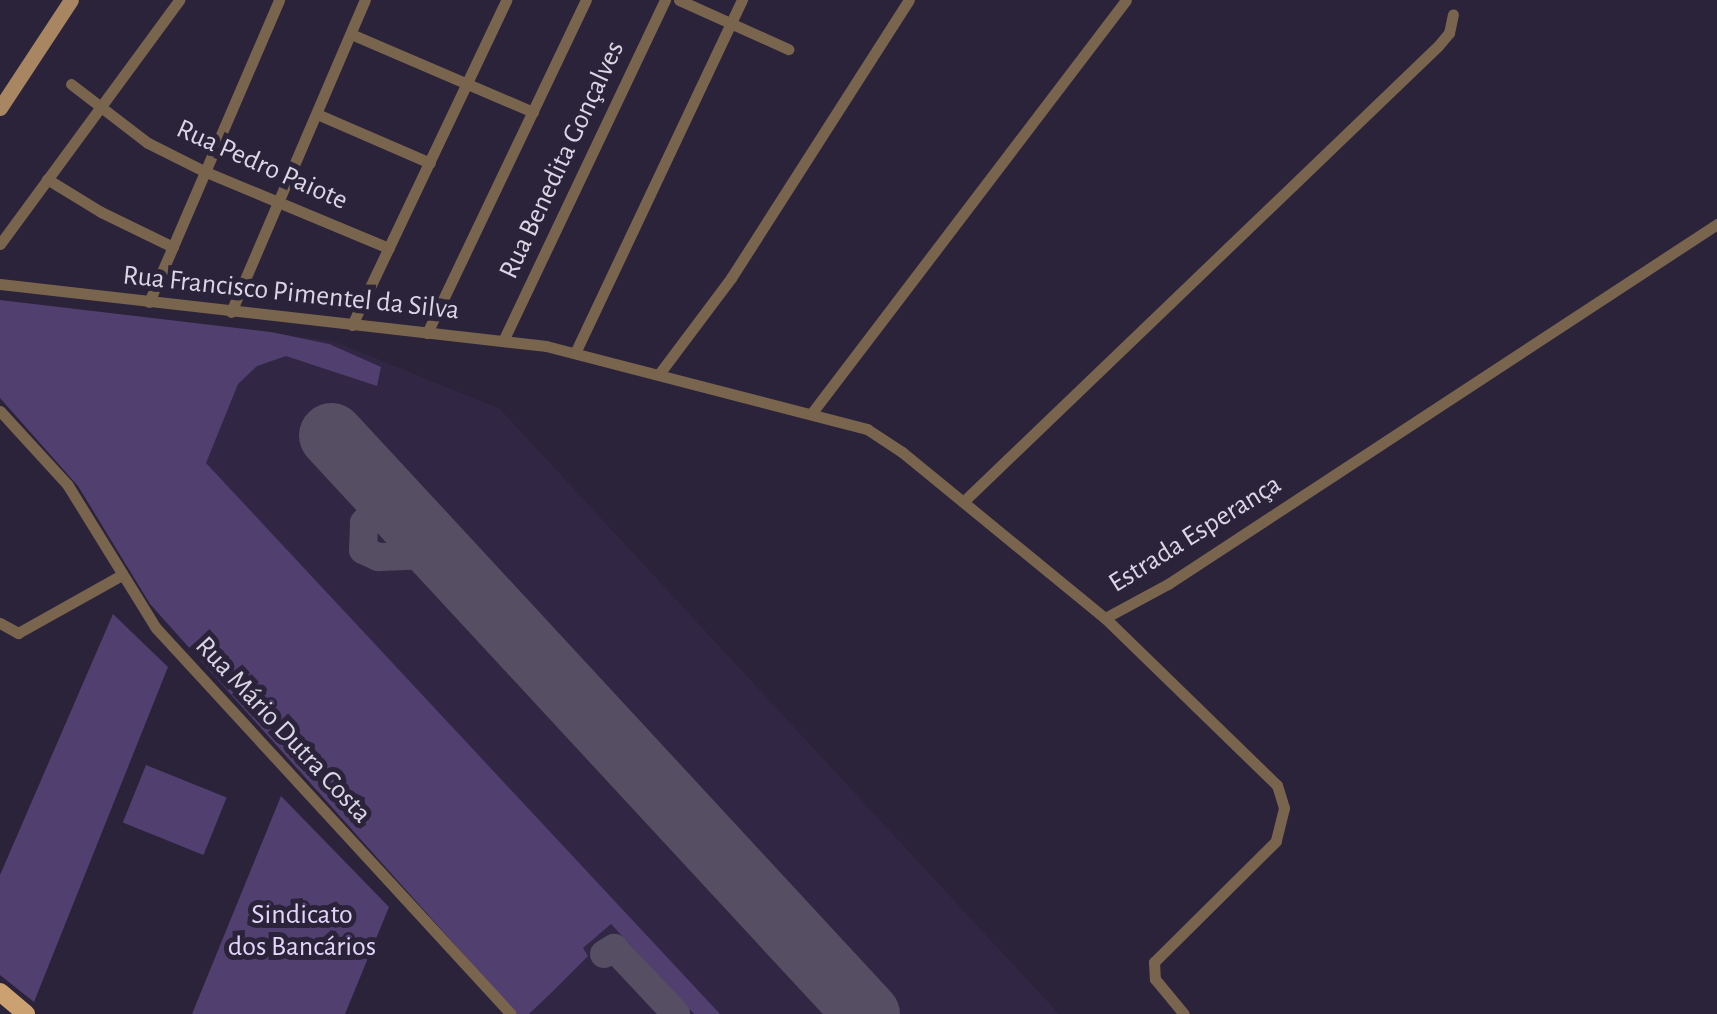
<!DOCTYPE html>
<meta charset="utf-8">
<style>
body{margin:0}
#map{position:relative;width:1717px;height:1014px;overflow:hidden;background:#2b2339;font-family:"Alegreya Sans",sans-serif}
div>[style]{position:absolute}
.built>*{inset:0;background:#312744}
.green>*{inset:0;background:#513f70;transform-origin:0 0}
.taxiway>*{height:28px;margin:-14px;padding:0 14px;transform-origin:14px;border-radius:14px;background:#564f64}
.runway>*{height:65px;margin:-32.5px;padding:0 32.5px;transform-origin:32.5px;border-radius:32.5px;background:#564f64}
.street>*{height:11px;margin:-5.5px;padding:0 5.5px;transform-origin:5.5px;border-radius:5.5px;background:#79644e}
.secondary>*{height:15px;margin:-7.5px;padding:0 7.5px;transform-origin:7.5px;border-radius:7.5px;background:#a88662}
.primary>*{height:18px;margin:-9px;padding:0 9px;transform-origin:9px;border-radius:9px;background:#cca171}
span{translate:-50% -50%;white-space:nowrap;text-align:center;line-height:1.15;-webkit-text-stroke:10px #2b2339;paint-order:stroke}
.street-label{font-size:28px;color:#dad6e5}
.park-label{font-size:28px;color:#e2d7fb}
</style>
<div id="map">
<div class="built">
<i style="clip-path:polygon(139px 317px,333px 341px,500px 409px,1059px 1014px,529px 1014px,549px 995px,145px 480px)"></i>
</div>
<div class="green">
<i style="clip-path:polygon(0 300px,271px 332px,329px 344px,381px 367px,377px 386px,286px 356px,257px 366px,238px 384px,206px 463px,720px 1014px,694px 1014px,611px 924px,583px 948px,588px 956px,549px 995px,529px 1014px,517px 1014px,150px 604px,78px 486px,0 398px)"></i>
<i style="clip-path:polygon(113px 614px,168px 667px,34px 1002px,0 975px,0 875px)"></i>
<i style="left:146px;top:765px;width:87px;height:62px;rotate:22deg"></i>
<i style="clip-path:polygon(281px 796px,389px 907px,345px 1014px,192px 1014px)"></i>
</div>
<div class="taxiway">
<i style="left:388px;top:496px;width:36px;rotate:132deg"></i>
<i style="left:364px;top:523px;width:27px;rotate:92deg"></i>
<i style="left:363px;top:550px;width:17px;rotate:25deg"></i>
<i style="left:378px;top:557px;width:56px;rotate:-2deg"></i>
<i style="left:434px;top:555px;width:17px;rotate:25deg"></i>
<i style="left:604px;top:954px;width:12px;rotate:-31deg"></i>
<i style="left:614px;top:948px;width:91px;rotate:46.8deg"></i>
</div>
<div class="runway">
<i style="left:331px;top:435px;width:789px;rotate:47.21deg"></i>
</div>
<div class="street">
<i style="left:679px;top:0;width:120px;rotate:24.2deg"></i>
<i style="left:351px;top:34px;width:198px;rotate:23.2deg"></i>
<i style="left:71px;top:84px;width:97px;rotate:37.5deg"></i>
<i style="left:148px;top:143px;width:65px;rotate:26.6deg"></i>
<i style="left:206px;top:172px;width:198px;rotate:22.6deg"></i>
<i style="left:317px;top:114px;width:123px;rotate:23.4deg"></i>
<i style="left:47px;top:179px;width:63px;rotate:31.4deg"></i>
<i style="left:101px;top:212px;width:80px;rotate:25.9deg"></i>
<i style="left:0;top:244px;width:303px;rotate:-53.7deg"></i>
<i style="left:0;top:284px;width:550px;rotate:6.48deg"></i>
<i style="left:546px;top:346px;width:332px;rotate:14.5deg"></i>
<i style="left:867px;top:429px;width:42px;rotate:33.3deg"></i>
<i style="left:902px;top:452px;width:262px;rotate:39.3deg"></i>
<i style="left:1105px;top:618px;width:72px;rotate:-28.4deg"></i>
<i style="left:1168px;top:584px;width:657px;rotate:-33.25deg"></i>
<i style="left:149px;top:302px;width:329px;rotate:-66.7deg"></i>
<i style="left:231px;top:312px;width:340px;rotate:-66.8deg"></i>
<i style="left:352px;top:325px;width:360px;rotate:-64.6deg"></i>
<i style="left:427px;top:333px;width:369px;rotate:-64.5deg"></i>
<i style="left:503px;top:341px;width:378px;rotate:-64.6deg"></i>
<i style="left:575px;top:353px;width:391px;rotate:-64.7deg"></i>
<i style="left:659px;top:374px;width:120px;rotate:-53.1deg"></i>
<i style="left:731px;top:278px;width:330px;rotate:-57.4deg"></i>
<i style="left:0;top:411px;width:99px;rotate:47.5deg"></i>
<i style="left:67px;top:484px;width:169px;rotate:58.3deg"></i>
<i style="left:156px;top:628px;width:524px;rotate:47.4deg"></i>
<i style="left:811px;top:414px;width:520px;rotate:-52.73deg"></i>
<i style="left:963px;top:502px;width:658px;rotate:-43.83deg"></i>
<i style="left:1438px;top:46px;width:17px;rotate:-50deg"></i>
<i style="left:1449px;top:33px;width:19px;rotate:-78deg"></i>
<i style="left:1105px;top:618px;width:240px;rotate:44.2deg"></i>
<i style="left:1277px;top:785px;width:24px;rotate:73deg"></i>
<i style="left:1284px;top:808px;width:34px;rotate:104deg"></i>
<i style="left:1276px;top:841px;width:172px;rotate:135.2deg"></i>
<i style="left:1154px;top:962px;width:17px;rotate:87deg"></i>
<i style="left:1155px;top:979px;width:45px;rotate:50.4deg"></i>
<i style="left:0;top:623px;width:21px;rotate:29deg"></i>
<i style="left:18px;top:633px;width:117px;rotate:-29.2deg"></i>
</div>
<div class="secondary">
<i style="left:0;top:108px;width:129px;rotate:-56.7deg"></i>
</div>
<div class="primary">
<i style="left:0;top:992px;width:34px;rotate:40deg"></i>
</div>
<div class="street-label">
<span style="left:562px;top:160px;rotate:-65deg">Rua Benedita Gonçalves</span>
<span style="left:262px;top:165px;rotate:24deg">Rua Pedro Paiote</span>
<span style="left:291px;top:293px;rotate:6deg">Rua Francisco Pimentel da Silva</span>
<span style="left:1195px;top:534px;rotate:-32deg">Estrada Esperança</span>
<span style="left:283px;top:730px;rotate:47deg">Rua Mário Dutra Costa</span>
</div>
<div class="park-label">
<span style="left:302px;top:931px">Sindicato<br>dos Bancários</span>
</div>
</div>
